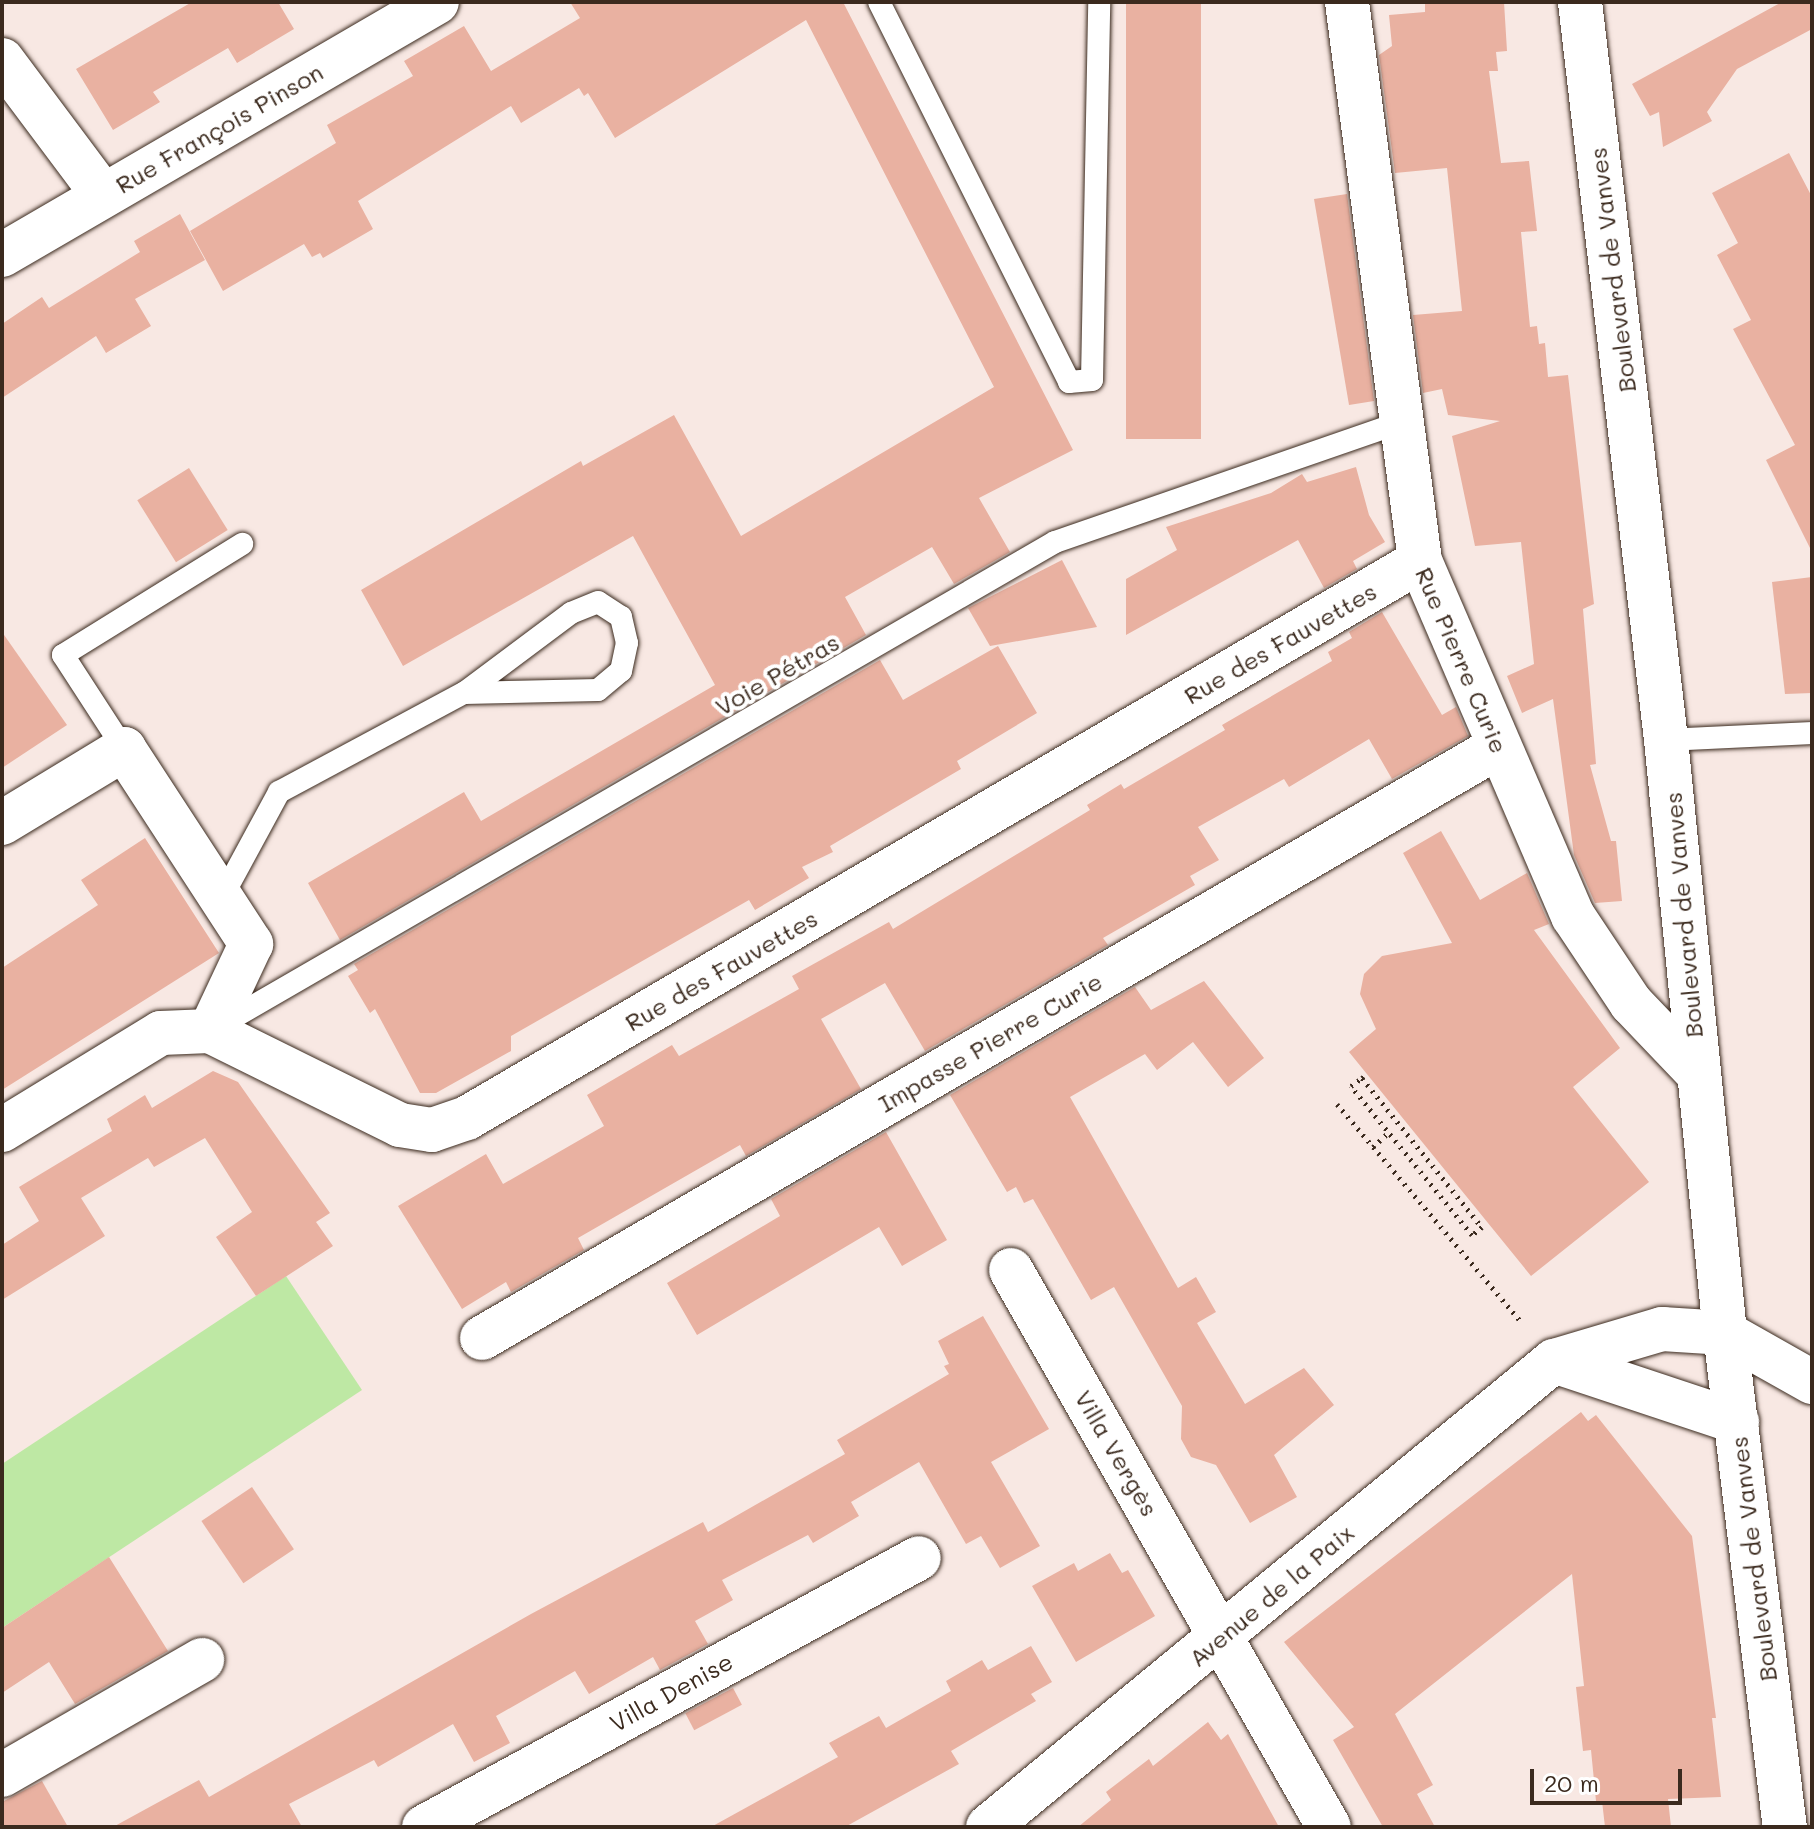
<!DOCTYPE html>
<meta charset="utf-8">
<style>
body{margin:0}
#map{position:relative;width:1814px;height:1829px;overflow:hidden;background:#f8e8e3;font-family:Mali,sans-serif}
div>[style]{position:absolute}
.green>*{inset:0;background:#bee8a4}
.building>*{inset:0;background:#e9b1a1;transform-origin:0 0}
.path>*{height:5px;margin-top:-2.5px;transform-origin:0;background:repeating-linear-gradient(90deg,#3b2a1e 0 2px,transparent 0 8px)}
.roads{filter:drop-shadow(0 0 2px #3b2a1e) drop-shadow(0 0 2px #3b2a1e)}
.service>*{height:22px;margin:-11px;padding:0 11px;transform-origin:11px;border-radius:11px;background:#fff}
.minor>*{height:44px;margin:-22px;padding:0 22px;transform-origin:22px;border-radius:22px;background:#fff}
.tertiary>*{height:44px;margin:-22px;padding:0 22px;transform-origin:22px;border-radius:22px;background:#fff}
.secondary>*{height:44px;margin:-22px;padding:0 22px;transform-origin:22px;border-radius:22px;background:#fff}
span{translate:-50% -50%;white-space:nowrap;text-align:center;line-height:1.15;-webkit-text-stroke:8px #fff;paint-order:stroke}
.street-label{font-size:24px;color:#3b2a1e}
.frame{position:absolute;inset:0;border:4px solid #3b2a1e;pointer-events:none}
.scale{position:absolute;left:1530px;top:1769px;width:152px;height:36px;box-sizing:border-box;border:4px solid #3b2a1e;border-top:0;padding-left:10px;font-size:24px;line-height:28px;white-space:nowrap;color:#3b2a1e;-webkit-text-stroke:6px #fff;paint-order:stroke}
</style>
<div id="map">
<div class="green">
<i style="clip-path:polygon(286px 1276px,362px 1390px,2px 1628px,2px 1464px)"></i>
</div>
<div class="building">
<i style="clip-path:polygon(192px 2px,278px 2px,294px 29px,237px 63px,228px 48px,153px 92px,160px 102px,113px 130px,76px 69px)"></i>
<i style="clip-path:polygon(570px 2px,843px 2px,1073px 450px,979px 498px,1010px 552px,954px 584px,932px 547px,845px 597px,866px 635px,340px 940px,308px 883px,464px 792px,481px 821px,715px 685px,633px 536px,403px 666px,361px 590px,581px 461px,583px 466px,674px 415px,741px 536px,994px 387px,806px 20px,615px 138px,588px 93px,584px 96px,579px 88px,521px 123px,511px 106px,358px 201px,373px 229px,323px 258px,320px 253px,312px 257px,304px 244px,223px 291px,190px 231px,336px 143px,327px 125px,413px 76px,404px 61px,464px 26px,491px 71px,580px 18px)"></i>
<i style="left:1126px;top:2px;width:75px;height:437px"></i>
<i style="clip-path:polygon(1425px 2px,1504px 2px,1507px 51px,1496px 52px,1498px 71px,1489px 71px,1501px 163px,1529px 161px,1537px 231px,1521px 232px,1530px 327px,1537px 326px,1539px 344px,1545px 343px,1548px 377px,1568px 375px,1594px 604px,1583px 609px,1596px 764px,1590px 765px,1611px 841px,1616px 841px,1622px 901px,1595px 903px,1574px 855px,1553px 699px,1522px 713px,1507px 676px,1534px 664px,1521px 542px,1475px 546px,1452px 436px,1500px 421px,1448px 415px,1442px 389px,1423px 393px,1413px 315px,1462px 311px,1447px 168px,1395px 173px,1379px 55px,1392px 46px,1389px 15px,1425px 12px)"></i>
<i style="clip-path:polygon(1782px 2px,1812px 2px,1812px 29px,1737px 69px,1707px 112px,1712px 121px,1663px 147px,1659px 112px,1650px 116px,1632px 84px)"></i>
<i style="clip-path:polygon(1789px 153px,1812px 197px,1812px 552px,1766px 460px,1795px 445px,1733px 329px,1751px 320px,1717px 255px,1738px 243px,1712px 193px)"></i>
<i style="clip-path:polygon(1347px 194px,1374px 401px,1349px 405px,1314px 199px)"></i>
<i style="clip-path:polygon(180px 214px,205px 260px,135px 299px,151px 326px,106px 353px,96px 336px,2px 398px,2px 324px,42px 297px,49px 308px,140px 252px,134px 241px)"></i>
<i style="clip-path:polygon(1356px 467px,1369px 515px,1385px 542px,1353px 561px,1357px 569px,1324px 588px,1298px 540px,1126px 635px,1126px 579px,1177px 550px,1166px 527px,1271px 493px,1302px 474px,1307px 482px)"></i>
<i style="left:189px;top:468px;width:73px;height:61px;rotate:58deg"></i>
<i style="clip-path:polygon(1062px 560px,1097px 627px,990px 646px,968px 608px)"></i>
<i style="clip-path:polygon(1812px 577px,1812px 693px,1785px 694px,1772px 582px)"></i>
<i style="clip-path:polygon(1382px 612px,1442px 715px,1456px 707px,1468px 736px,1392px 779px,1369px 739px,1289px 787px,1284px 779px,1198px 827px,1219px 860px,1190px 876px,1195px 885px,1103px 938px,1108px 945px,925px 1051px,885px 983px,821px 1019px,861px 1089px,746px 1156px,740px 1145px,578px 1238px,584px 1250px,511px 1292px,506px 1282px,462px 1309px,398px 1206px,486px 1154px,503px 1184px,604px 1126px,587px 1095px,672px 1045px,679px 1056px,799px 989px,792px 976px,889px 922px,893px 929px,1090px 810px,1087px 805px,1121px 784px,1124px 789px,1225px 730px,1222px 725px,1332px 661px,1328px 652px,1352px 638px,1349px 632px)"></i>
<i style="clip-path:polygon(2px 632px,67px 725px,2px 768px)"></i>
<i style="clip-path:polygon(998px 646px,1037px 713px,957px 761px,961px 769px,830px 846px,833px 852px,802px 867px,809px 878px,755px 910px,749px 900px,511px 1036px,511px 1051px,436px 1093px,420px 1093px,375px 1009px,370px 1013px,348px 976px,358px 970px,354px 964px,880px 660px,903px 700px)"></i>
<i style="clip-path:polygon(1441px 831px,1480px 900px,1527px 873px,1549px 924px,1534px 930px,1620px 1048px,1573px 1087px,1649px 1182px,1531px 1276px,1349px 1052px,1376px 1029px,1360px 994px,1364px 974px,1382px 956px,1452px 943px,1403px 853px)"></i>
<i style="clip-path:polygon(145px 838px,219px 953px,2px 1090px,2px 968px,98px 905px,81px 880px)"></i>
<i style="clip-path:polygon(1204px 981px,1264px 1058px,1228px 1087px,1193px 1042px,1157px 1070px,1145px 1054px,1070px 1097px,1178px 1288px,1196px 1277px,1216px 1312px,1197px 1323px,1245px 1404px,1304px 1368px,1334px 1405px,1274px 1455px,1297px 1497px,1250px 1523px,1216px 1465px,1191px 1457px,1181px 1439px,1182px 1406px,1114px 1287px,1091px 1300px,1033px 1199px,1024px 1203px,1016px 1187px,1007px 1192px,950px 1095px,1135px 987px,1151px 1010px)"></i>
<i style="clip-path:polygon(213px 1071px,238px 1082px,330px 1213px,316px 1222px,333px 1246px,256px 1296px,216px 1237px,252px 1212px,205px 1138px,154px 1167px,148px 1158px,81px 1198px,105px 1236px,2px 1300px,2px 1245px,39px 1221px,19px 1187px,112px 1131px,107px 1119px,145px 1095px,152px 1108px)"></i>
<i style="clip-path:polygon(886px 1132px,947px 1240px,902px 1266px,879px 1227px,697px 1335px,667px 1283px,780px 1216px,771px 1199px)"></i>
<i style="clip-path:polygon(983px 1316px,1049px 1429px,991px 1462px,1040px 1546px,1000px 1568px,981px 1536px,966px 1544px,919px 1462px,851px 1502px,859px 1516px,813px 1543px,808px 1535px,722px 1580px,733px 1600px,695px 1621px,708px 1644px,660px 1670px,653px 1657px,589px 1694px,575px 1671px,496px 1716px,510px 1743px,474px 1762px,453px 1724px,378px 1767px,374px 1760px,289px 1804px,302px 1827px,113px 1827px,199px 1780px,209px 1797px,531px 1614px,703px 1522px,708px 1532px,845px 1454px,837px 1440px,949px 1374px,944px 1366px,949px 1364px,938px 1341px)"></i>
<i style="clip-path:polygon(1581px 1412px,1588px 1421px,1596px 1415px,1692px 1536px,1716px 1718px,1712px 1718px,1721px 1797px,1668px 1799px,1671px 1827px,1605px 1827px,1602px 1801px,1596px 1801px,1591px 1750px,1583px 1751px,1576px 1687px,1584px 1686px,1572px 1574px,1395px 1714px,1433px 1785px,1417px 1794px,1435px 1827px,1383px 1827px,1333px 1740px,1354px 1727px,1284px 1642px)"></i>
<i style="left:252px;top:1487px;width:75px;height:61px;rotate:56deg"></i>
<i style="clip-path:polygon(1110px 1553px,1122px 1573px,1128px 1570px,1155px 1616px,1076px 1662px,1032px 1586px,1074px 1563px,1078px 1571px)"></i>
<i style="clip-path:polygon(109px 1557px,168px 1651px,75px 1704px,49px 1662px,2px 1693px,2px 1628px)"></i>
<i style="clip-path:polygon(1031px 1646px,1052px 1682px,1031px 1694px,1036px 1701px,951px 1751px,959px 1764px,845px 1827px,711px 1827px,838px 1757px,829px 1743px,879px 1716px,886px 1728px,951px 1691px,946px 1681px,982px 1660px,988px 1670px)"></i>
<i style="left:733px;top:1688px;width:19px;height:54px;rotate:62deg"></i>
<i style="clip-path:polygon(1208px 1722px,1221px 1740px,1228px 1734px,1279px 1827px,1078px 1827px,1111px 1800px,1106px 1792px,1149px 1759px,1153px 1766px)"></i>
<i style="clip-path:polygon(42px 1781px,68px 1827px,2px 1827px,2px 1802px)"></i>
</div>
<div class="path">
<i style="left:1362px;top:1078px;width:191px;rotate:51.2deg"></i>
<i style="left:1482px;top:1227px;width:13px;rotate:141deg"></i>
<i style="left:1472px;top:1235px;width:192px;rotate:-129.1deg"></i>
<i style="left:1351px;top:1086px;width:14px;rotate:-36deg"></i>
<i style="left:1362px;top:1078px;width:6px;rotate:-39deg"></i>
<i style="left:1337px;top:1104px;width:287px;rotate:49.8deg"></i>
<i style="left:1373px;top:1147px;width:21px;rotate:-43deg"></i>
</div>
<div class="roads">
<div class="service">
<i style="left:879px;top:2px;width:425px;rotate:63.4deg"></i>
<i style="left:1069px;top:382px;width:23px;rotate:-5deg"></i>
<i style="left:1092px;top:380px;width:378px;rotate:-88.9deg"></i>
<i style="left:1666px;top:740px;width:146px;rotate:-2.7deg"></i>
<i style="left:124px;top:749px;width:112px;rotate:-123deg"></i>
<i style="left:63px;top:655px;width:211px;rotate:-31.8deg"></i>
<i style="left:221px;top:899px;width:122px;rotate:-61.5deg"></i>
<i style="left:279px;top:792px;width:210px;rotate:-28.2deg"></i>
<i style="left:464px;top:693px;width:134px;rotate:-1.3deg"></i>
<i style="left:598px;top:690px;width:30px;rotate:-40deg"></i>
<i style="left:621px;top:671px;width:29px;rotate:-78deg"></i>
<i style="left:627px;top:643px;width:27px;rotate:-103deg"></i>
<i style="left:621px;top:617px;width:27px;rotate:-147deg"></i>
<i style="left:598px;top:602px;width:29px;rotate:158deg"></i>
<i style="left:571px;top:613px;width:134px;rotate:143.2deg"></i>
<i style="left:217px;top:1027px;width:968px;rotate:-30.06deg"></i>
<i style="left:1055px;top:542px;width:363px;rotate:-19.1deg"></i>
</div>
<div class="minor">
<i style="left:1347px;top:2px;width:564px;rotate:82.56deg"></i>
<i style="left:1420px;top:561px;width:387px;rotate:66.7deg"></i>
<i style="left:1573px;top:916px;width:105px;rotate:56.3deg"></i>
<i style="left:1631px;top:1003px;width:95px;rotate:46.3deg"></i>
<i style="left:2px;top:60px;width:169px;rotate:53.2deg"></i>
<i style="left:2px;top:255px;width:503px;rotate:-30.18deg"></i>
<i style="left:2px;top:823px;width:143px;rotate:-31.2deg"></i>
<i style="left:124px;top:749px;width:233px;rotate:56.9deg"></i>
<i style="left:251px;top:944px;width:96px;rotate:115.2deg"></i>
<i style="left:2px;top:1130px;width:186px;rotate:-31.4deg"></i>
<i style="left:161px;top:1033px;width:49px;rotate:-2.3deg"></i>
<i style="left:210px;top:1031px;width:212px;rotate:26.3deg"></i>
<i style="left:400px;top:1125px;width:32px;rotate:9deg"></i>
<i style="left:432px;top:1130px;width:37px;rotate:-19deg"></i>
<i style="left:467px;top:1118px;width:1104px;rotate:-30.31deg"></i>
<i style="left:1011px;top:1270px;width:641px;rotate:60.28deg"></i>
<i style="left:482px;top:1338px;width:1175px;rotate:-30.19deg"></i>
<i style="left:1554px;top:1361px;width:193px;rotate:18.4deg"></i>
<i style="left:2px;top:1775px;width:231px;rotate:-29.9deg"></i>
<i style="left:424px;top:1827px;width:563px;rotate:-28.52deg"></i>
<i style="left:988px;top:1827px;width:733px;rotate:-39.47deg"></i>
<i style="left:1554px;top:1361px;width:113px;rotate:-16.5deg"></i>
<i style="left:1662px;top:1329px;width:63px;rotate:3.6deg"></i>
</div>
<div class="tertiary">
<i style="left:1725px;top:1333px;width:100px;rotate:29.4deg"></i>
</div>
<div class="secondary">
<i style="left:1580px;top:2px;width:743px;rotate:83.35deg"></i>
<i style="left:1666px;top:740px;width:596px;rotate:84.32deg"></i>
<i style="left:1725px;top:1333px;width:498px;rotate:83.1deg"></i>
</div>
</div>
<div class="street-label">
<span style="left:219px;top:128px;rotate:-30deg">Rue François Pinson</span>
<span style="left:1612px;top:270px;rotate:-97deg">Boulevard de Vanves</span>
<span style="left:1280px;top:643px;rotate:-30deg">Rue des Fauvettes</span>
<span style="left:1462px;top:660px;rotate:67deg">Rue Pierre Curie</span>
<span style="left:777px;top:674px;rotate:-30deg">Voie Pétras</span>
<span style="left:1683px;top:915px;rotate:-95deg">Boulevard de Vanves</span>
<span style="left:721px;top:970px;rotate:-30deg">Rue des Fauvettes</span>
<span style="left:990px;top:1042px;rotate:-30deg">Impasse Pierre Curie</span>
<span style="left:1117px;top:1453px;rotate:60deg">Villa Vergès</span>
<span style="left:1753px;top:1559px;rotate:-97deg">Boulevard de Vanves</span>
<span style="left:1271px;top:1595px;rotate:-40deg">Avenue de la Paix</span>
<span style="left:671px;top:1692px;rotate:-29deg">Villa Denise</span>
</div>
<div class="frame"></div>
<div class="scale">20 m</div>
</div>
